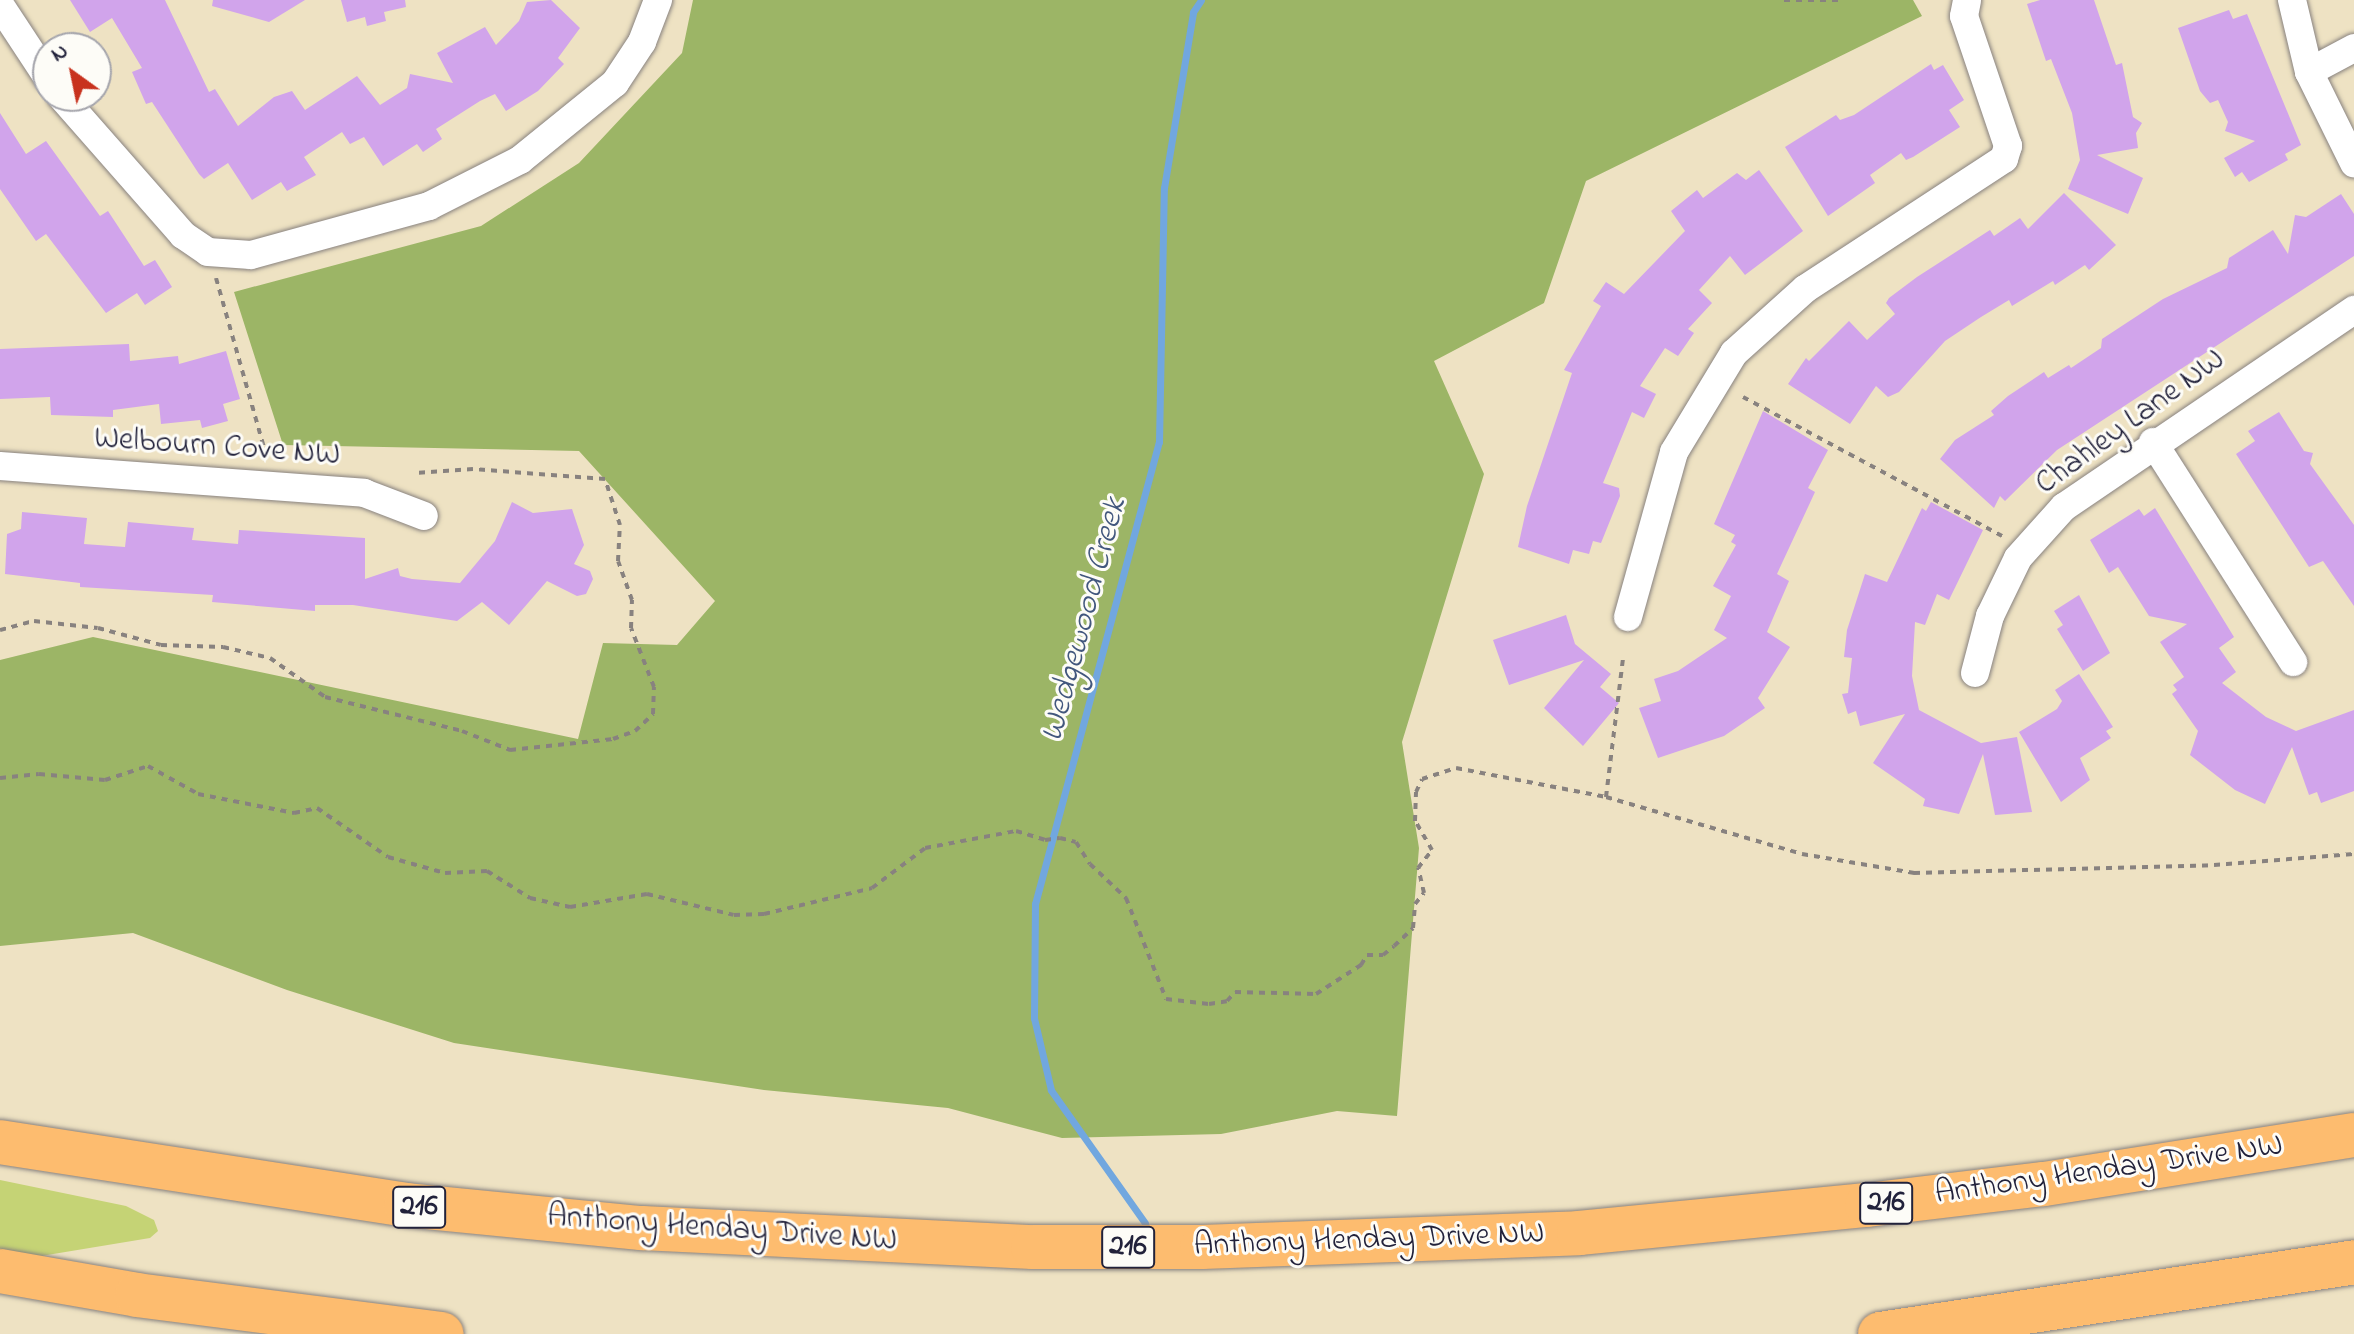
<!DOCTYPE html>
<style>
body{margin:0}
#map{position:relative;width:2354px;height:1334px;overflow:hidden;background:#eee2c3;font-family:"Indie Flower",sans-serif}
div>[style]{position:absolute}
.green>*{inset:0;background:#c5d375}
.forest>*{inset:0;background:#9cb566}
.stream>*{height:7px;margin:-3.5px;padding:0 3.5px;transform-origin:3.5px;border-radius:3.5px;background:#71a7df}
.building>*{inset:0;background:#d1a4eb}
.path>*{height:4px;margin-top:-2px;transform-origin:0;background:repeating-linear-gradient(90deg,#88827f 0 6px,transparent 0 12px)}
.roads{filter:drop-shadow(0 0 2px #88827f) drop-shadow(0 0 2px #88827f)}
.minor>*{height:28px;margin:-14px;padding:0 14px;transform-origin:14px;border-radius:14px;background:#fff}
.motorway>*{height:44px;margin:-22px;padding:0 22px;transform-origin:22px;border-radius:22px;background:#fdbc6f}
span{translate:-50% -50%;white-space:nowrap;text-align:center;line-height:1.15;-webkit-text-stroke:6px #fdfcf7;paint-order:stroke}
.shield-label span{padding:2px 6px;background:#fdfcf7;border:2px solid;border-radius:6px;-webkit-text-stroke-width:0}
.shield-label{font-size:30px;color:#22223b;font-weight:700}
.street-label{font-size:32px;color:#22223b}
.water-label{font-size:34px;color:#42577d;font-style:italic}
.north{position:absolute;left:32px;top:32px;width:80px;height:80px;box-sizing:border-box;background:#fdfcf7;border:2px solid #a5a5ac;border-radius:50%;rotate:327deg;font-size:22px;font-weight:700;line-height:32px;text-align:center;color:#22223b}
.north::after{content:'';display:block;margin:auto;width:28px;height:36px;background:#c8321e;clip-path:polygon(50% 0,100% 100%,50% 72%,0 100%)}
</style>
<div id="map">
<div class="green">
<i style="clip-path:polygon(0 1180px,126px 1206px,154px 1220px,158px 1231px,150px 1238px,29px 1258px,0 1251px)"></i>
</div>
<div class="forest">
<i style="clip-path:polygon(693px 0,1913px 0,1922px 16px,1586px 181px,1544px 303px,1434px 361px,1484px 474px,1402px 742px,1419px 848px,1397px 1116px,1337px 1111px,1221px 1134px,1062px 1138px,948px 1108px,764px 1090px,454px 1043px,287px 990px,133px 933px,0 946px,0 660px,93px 637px,578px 739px,603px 643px,677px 645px,715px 601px,579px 451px,283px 445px,234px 292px,481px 226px,579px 163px,682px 53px)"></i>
</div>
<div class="stream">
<i style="left:1145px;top:1223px;width:163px;rotate:-125.3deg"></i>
<i style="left:1051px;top:1090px;width:74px;rotate:-103.3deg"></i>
<i style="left:1034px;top:1018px;width:114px;rotate:-89.5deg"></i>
<i style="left:1035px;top:904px;width:478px;rotate:-75deg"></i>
<i style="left:1159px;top:442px;width:254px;rotate:-88.9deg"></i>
<i style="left:1164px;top:188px;width:178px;rotate:-80.6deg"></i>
<i style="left:1193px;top:12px;width:14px;rotate:-56deg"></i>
</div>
<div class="building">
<i style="clip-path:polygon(70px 0,165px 0,209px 92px,215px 89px,238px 126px,274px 97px,292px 91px,305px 110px,357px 76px,380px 105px,407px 88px,410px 74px,453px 83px,437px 53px,485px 27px,496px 45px,519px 21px,527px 2px,551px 0,580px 28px,558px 58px,564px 64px,538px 91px,506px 111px,495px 94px,480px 101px,436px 129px,442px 139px,423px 152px,417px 144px,383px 166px,364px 137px,350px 144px,342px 132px,304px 157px,316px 175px,287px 191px,281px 182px,252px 200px,228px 163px,204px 179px,199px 174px,152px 102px,146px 104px,132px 72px,142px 68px,112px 18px,90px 32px)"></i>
<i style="clip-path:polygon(213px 0,305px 0,269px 22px,212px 6px)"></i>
<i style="clip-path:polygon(341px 0,405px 0,406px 7px,384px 12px,386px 21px,367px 26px,365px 17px,347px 22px)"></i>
<i style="clip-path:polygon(2040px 0,2094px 0,2116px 65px,2122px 63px,2133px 117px,2142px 123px,2136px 133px,2138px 148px,2097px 155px,2143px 178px,2128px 214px,2068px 189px,2080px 160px,2072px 113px,2051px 59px,2046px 61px,2027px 4px)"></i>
<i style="clip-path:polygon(2229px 10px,2233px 19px,2247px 14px,2301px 145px,2285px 154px,2288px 160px,2249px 182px,2242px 172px,2235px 177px,2224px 158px,2255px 141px,2225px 131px,2228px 122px,2218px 100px,2210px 103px,2200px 91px,2178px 28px)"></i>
<i style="clip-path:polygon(1931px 64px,1934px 70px,1943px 65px,1964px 100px,1949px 110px,1960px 127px,1913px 157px,1906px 160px,1901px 153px,1870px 175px,1875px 183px,1828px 216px,1785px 147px,1836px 115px,1840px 120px,1854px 115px)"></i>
<i style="clip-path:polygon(0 113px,26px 154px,46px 141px,100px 216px,108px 211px,144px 266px,155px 260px,172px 287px,145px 305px,137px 293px,106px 313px,46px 234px,36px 241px,0 189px)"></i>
<i style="clip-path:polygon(1759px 170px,1803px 231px,1745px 275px,1730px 256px,1699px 290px,1712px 303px,1688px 329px,1694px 333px,1678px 356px,1665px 348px,1640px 386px,1656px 394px,1644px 418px,1632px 412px,1603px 483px,1619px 488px,1620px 496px,1601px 543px,1593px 541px,1589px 554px,1573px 550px,1569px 564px,1518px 547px,1527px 506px,1572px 373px,1564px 370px,1601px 306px,1593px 301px,1606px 282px,1624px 294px,1685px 231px,1671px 211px,1697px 190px,1703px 198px,1737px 173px,1746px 180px)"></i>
<i style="clip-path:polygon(2064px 193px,2116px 245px,2089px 270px,2085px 265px,2055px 285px,2053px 281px,2012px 306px,2009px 300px,1981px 317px,1945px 341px,1899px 392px,1888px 397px,1876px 386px,1850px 424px,1788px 384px,1806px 358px,1809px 361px,1849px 321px,1867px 340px,1895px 314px,1886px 303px,1889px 298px,1917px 277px,1990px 230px,1994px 236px,2020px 218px,2028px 229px)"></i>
<i style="clip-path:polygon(2341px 194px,2354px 214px,2354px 256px,2057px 450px,2005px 501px,2000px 496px,1994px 508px,1940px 459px,1955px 440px,1994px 415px,1991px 411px,2008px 396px,2044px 372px,2048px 378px,2069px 365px,2071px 368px,2101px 348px,2102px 339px,2163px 299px,2227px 268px,2229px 258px,2273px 230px,2288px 254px,2295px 215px,2306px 217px)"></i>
<i style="clip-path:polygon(129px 344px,130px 361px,178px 356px,179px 364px,226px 351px,240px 399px,223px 404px,228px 421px,202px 428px,200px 420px,161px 424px,159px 404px,113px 410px,113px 417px,51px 415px,50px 397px,0 399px,0 349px)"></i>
<i style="clip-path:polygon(1763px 411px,1828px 450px,1808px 488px,1815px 492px,1777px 574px,1789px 581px,1767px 632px,1790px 647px,1758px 698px,1765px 708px,1724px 736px,1658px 758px,1639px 708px,1661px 701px,1654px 679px,1678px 671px,1727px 638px,1714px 630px,1731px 596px,1713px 586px,1736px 545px,1731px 542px,1735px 535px,1714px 524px)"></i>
<i style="clip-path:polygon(2279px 412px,2304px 451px,2313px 453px,2310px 464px,2354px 525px,2354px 606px,2323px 561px,2309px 567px,2236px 454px,2255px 441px,2248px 431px)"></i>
<i style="clip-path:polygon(512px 502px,533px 513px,572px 509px,584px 545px,574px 564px,590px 571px,593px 579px,586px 594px,577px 596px,547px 581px,509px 625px,482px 602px,457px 621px,353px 605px,315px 605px,315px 611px,212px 602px,213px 595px,80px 587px,80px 583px,5px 574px,7px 534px,21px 529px,22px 512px,87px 518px,84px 544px,125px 547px,128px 522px,194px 528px,192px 540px,238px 544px,239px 530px,365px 538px,365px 579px,398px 568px,400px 576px,412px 579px,460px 583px,495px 541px)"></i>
<i style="clip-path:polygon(1931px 502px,1983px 530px,1949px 600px,1937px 594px,1925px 625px,1915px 622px,1912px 676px,1919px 710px,1981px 743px,2017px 737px,2032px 812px,1995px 815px,1983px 754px,1959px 814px,1923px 806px,1925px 799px,1873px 763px,1905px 714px,1860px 726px,1856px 711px,1848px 714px,1842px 694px,1848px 693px,1852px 658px,1844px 657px,1847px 630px,1865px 574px,1887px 582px,1922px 508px,1926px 511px)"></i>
<i style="clip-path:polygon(2155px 508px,2234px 637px,2219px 648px,2236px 672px,2222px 683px,2266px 717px,2296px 731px,2354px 710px,2354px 791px,2321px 803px,2317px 792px,2309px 795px,2292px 747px,2265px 804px,2235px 790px,2190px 755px,2198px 731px,2172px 694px,2177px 690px,2173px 685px,2184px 677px,2160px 642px,2187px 624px,2149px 616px,2118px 567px,2109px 573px,2090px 540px,2139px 509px,2144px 516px)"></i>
<i style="clip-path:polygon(2079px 595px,2110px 653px,2083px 671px,2057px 629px,2063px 625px,2054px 611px)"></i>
<i style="clip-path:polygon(1566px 615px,1575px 644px,1611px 674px,1600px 687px,1619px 703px,1583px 746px,1544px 708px,1584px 660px,1509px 685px,1493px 640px)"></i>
<i style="clip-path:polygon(2079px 674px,2113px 727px,2106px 731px,2111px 738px,2080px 758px,2090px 780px,2061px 802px,2019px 732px,2057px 709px,2062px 701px,2055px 690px)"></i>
</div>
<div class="path">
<i style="left:1784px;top:0;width:57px"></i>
<i style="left:216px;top:278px;width:191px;rotate:74.2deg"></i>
<i style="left:1743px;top:397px;width:294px;rotate:28.2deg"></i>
<i style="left:0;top:630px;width:35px;rotate:-15deg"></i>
<i style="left:34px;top:621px;width:64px;rotate:6.2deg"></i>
<i style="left:98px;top:628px;width:65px;rotate:15.1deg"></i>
<i style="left:161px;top:645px;width:62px;rotate:1.8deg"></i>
<i style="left:223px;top:647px;width:48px;rotate:13.2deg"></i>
<i style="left:270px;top:658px;width:67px;rotate:35.3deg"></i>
<i style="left:325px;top:697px;width:141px;rotate:13.9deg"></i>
<i style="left:462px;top:731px;width:52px;rotate:21.6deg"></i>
<i style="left:510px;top:750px;width:104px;rotate:-6.1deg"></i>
<i style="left:613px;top:739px;width:23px;rotate:-20deg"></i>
<i style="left:635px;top:731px;width:25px;rotate:-43deg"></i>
<i style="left:653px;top:714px;width:27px;rotate:-88deg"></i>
<i style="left:654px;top:687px;width:63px;rotate:-111.3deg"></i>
<i style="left:631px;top:628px;width:28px;rotate:-88deg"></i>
<i style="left:632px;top:600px;width:41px;rotate:-109.7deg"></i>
<i style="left:618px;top:561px;width:36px;rotate:-87deg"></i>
<i style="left:620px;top:525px;width:48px;rotate:-108.1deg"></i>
<i style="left:605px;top:479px;width:132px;rotate:-175.7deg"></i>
<i style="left:473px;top:469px;width:58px;rotate:176.1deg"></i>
<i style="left:0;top:778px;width:39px;rotate:-6deg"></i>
<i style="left:39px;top:774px;width:66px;rotate:5.2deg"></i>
<i style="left:105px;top:780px;width:45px;rotate:-18deg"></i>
<i style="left:148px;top:766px;width:57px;rotate:29.2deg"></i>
<i style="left:198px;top:794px;width:98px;rotate:11.2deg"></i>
<i style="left:294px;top:813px;width:24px;rotate:-12deg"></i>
<i style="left:317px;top:808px;width:86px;rotate:34.6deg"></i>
<i style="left:388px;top:857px;width:59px;rotate:15.7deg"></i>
<i style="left:445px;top:873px;width:42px;rotate:-2.7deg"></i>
<i style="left:487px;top:871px;width:51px;rotate:32.1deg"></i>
<i style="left:530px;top:898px;width:41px;rotate:12.7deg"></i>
<i style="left:570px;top:907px;width:78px;rotate:-9.6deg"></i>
<i style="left:647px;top:894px;width:89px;rotate:13.6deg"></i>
<i style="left:734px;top:915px;width:30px;rotate:-2deg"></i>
<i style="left:764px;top:914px;width:111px;rotate:-13.5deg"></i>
<i style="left:872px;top:888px;width:66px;rotate:-37deg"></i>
<i style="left:925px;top:848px;width:93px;rotate:-10.6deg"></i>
<i style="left:1016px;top:831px;width:30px;rotate:17deg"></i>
<i style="left:1045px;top:840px;width:15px;rotate:-8deg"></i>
<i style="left:1060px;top:838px;width:16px;rotate:14deg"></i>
<i style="left:1076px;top:842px;width:26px;rotate:58deg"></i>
<i style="left:1090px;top:864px;width:50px;rotate:43.4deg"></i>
<i style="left:1126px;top:898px;width:109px;rotate:68.4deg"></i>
<i style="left:1166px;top:999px;width:43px;rotate:6.6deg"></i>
<i style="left:1209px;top:1004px;width:18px;rotate:-9deg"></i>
<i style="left:1227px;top:1001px;width:12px;rotate:-48deg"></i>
<i style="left:1235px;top:992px;width:81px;rotate:1.4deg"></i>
<i style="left:1316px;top:994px;width:54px;rotate:-32.8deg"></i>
<i style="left:1361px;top:965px;width:12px;rotate:-59deg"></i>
<i style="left:1367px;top:955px;width:16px"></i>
<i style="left:1383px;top:955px;width:14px;rotate:-39deg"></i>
<i style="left:1394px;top:946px;width:26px;rotate:-43deg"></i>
<i style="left:1413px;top:928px;width:24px;rotate:-85deg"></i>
<i style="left:1415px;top:904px;width:14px;rotate:-51deg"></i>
<i style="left:1424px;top:893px;width:26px;rotate:-103deg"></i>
<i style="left:1418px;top:868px;width:23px;rotate:-52deg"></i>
<i style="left:1432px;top:850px;width:34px;rotate:-120deg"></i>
<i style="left:1415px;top:821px;width:29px;rotate:-88deg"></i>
<i style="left:1416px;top:792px;width:14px;rotate:-65deg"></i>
<i style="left:1422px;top:779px;width:36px;rotate:-18deg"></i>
<i style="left:1456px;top:768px;width:153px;rotate:10.9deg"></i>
<i style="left:1606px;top:797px;width:204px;rotate:16.2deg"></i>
<i style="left:1802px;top:854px;width:114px;rotate:9.6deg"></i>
<i style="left:1914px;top:873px;width:300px;rotate:-1.5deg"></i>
<i style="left:2214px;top:865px;width:140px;rotate:-4.5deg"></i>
<i style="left:1606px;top:797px;width:139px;rotate:-83deg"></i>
</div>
<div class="roads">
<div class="minor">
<i style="left:2292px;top:0;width:74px;rotate:76.7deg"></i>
<i style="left:2309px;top:72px;width:102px;rotate:63.7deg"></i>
<i style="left:0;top:5px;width:87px;rotate:56.7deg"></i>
<i style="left:2309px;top:72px;width:51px;rotate:-28.1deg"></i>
<i style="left:61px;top:96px;width:185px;rotate:48.7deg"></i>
<i style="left:183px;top:235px;width:30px;rotate:34deg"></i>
<i style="left:208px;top:252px;width:43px;rotate:4deg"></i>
<i style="left:251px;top:255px;width:185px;rotate:-15.4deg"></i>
<i style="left:429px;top:206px;width:102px;rotate:-26.8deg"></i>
<i style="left:520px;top:160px;width:122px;rotate:-39deg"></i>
<i style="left:615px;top:83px;width:49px;rotate:-56.6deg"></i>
<i style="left:642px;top:42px;width:45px;rotate:-69.1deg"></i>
<i style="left:2153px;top:442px;width:261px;rotate:57.5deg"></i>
<i style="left:0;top:466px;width:365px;rotate:4.2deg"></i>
<i style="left:364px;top:493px;width:64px;rotate:21deg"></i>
<i style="left:1628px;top:617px;width:171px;rotate:-74.4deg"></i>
<i style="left:1674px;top:452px;width:116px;rotate:-58.8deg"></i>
<i style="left:1734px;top:353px;width:96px;rotate:-42deg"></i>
<i style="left:1805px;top:289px;width:238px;rotate:-33.2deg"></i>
<i style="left:2004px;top:159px;width:14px;rotate:-73deg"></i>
<i style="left:2008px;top:146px;width:137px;rotate:-108.7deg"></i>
<i style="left:1964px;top:16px;width:16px;rotate:-79deg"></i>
<i style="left:1975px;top:673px;width:59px;rotate:-75.3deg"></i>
<i style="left:1990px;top:616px;width:64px;rotate:-64.2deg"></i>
<i style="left:2018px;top:558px;width:69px;rotate:-48deg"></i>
<i style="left:2064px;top:507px;width:351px;rotate:-34.2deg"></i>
</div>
<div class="motorway">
<i style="left:0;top:1142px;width:411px;rotate:8.8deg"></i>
<i style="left:406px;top:1205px;width:237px;rotate:5.6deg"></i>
<i style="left:642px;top:1228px;width:391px;rotate:2.8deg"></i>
<i style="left:1033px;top:1247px;width:169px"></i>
<i style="left:1202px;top:1247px;width:377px;rotate:-2.1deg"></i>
<i style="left:1579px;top:1233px;width:289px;rotate:-5.6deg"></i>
<i style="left:1867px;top:1205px;width:178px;rotate:-6.8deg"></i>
<i style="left:2044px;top:1184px;width:314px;rotate:-9deg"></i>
<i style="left:0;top:1271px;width:139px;rotate:9.9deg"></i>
<i style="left:137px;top:1295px;width:307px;rotate:7.3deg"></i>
<i style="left:1880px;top:1334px;width:479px;rotate:-8.6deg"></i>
</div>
</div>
<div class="shield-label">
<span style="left:1886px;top:1203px">216</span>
<span style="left:419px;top:1207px">216</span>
<span style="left:1128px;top:1247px">216</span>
</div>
<div class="street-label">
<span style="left:2131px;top:423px;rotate:-36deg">Chahley Lane NW</span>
<span style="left:217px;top:448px;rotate:4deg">Welbourn Cove NW</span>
<span style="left:2109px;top:1171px;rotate:-8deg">Anthony Henday Drive NW</span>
<span style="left:722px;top:1230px;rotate:4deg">Anthony Henday Drive NW</span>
<span style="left:1369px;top:1241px;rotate:-2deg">Anthony Henday Drive NW</span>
</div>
<div class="water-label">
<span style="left:1085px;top:620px;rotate:-75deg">Wedgewood Creek</span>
</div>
<div class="north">N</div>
</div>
